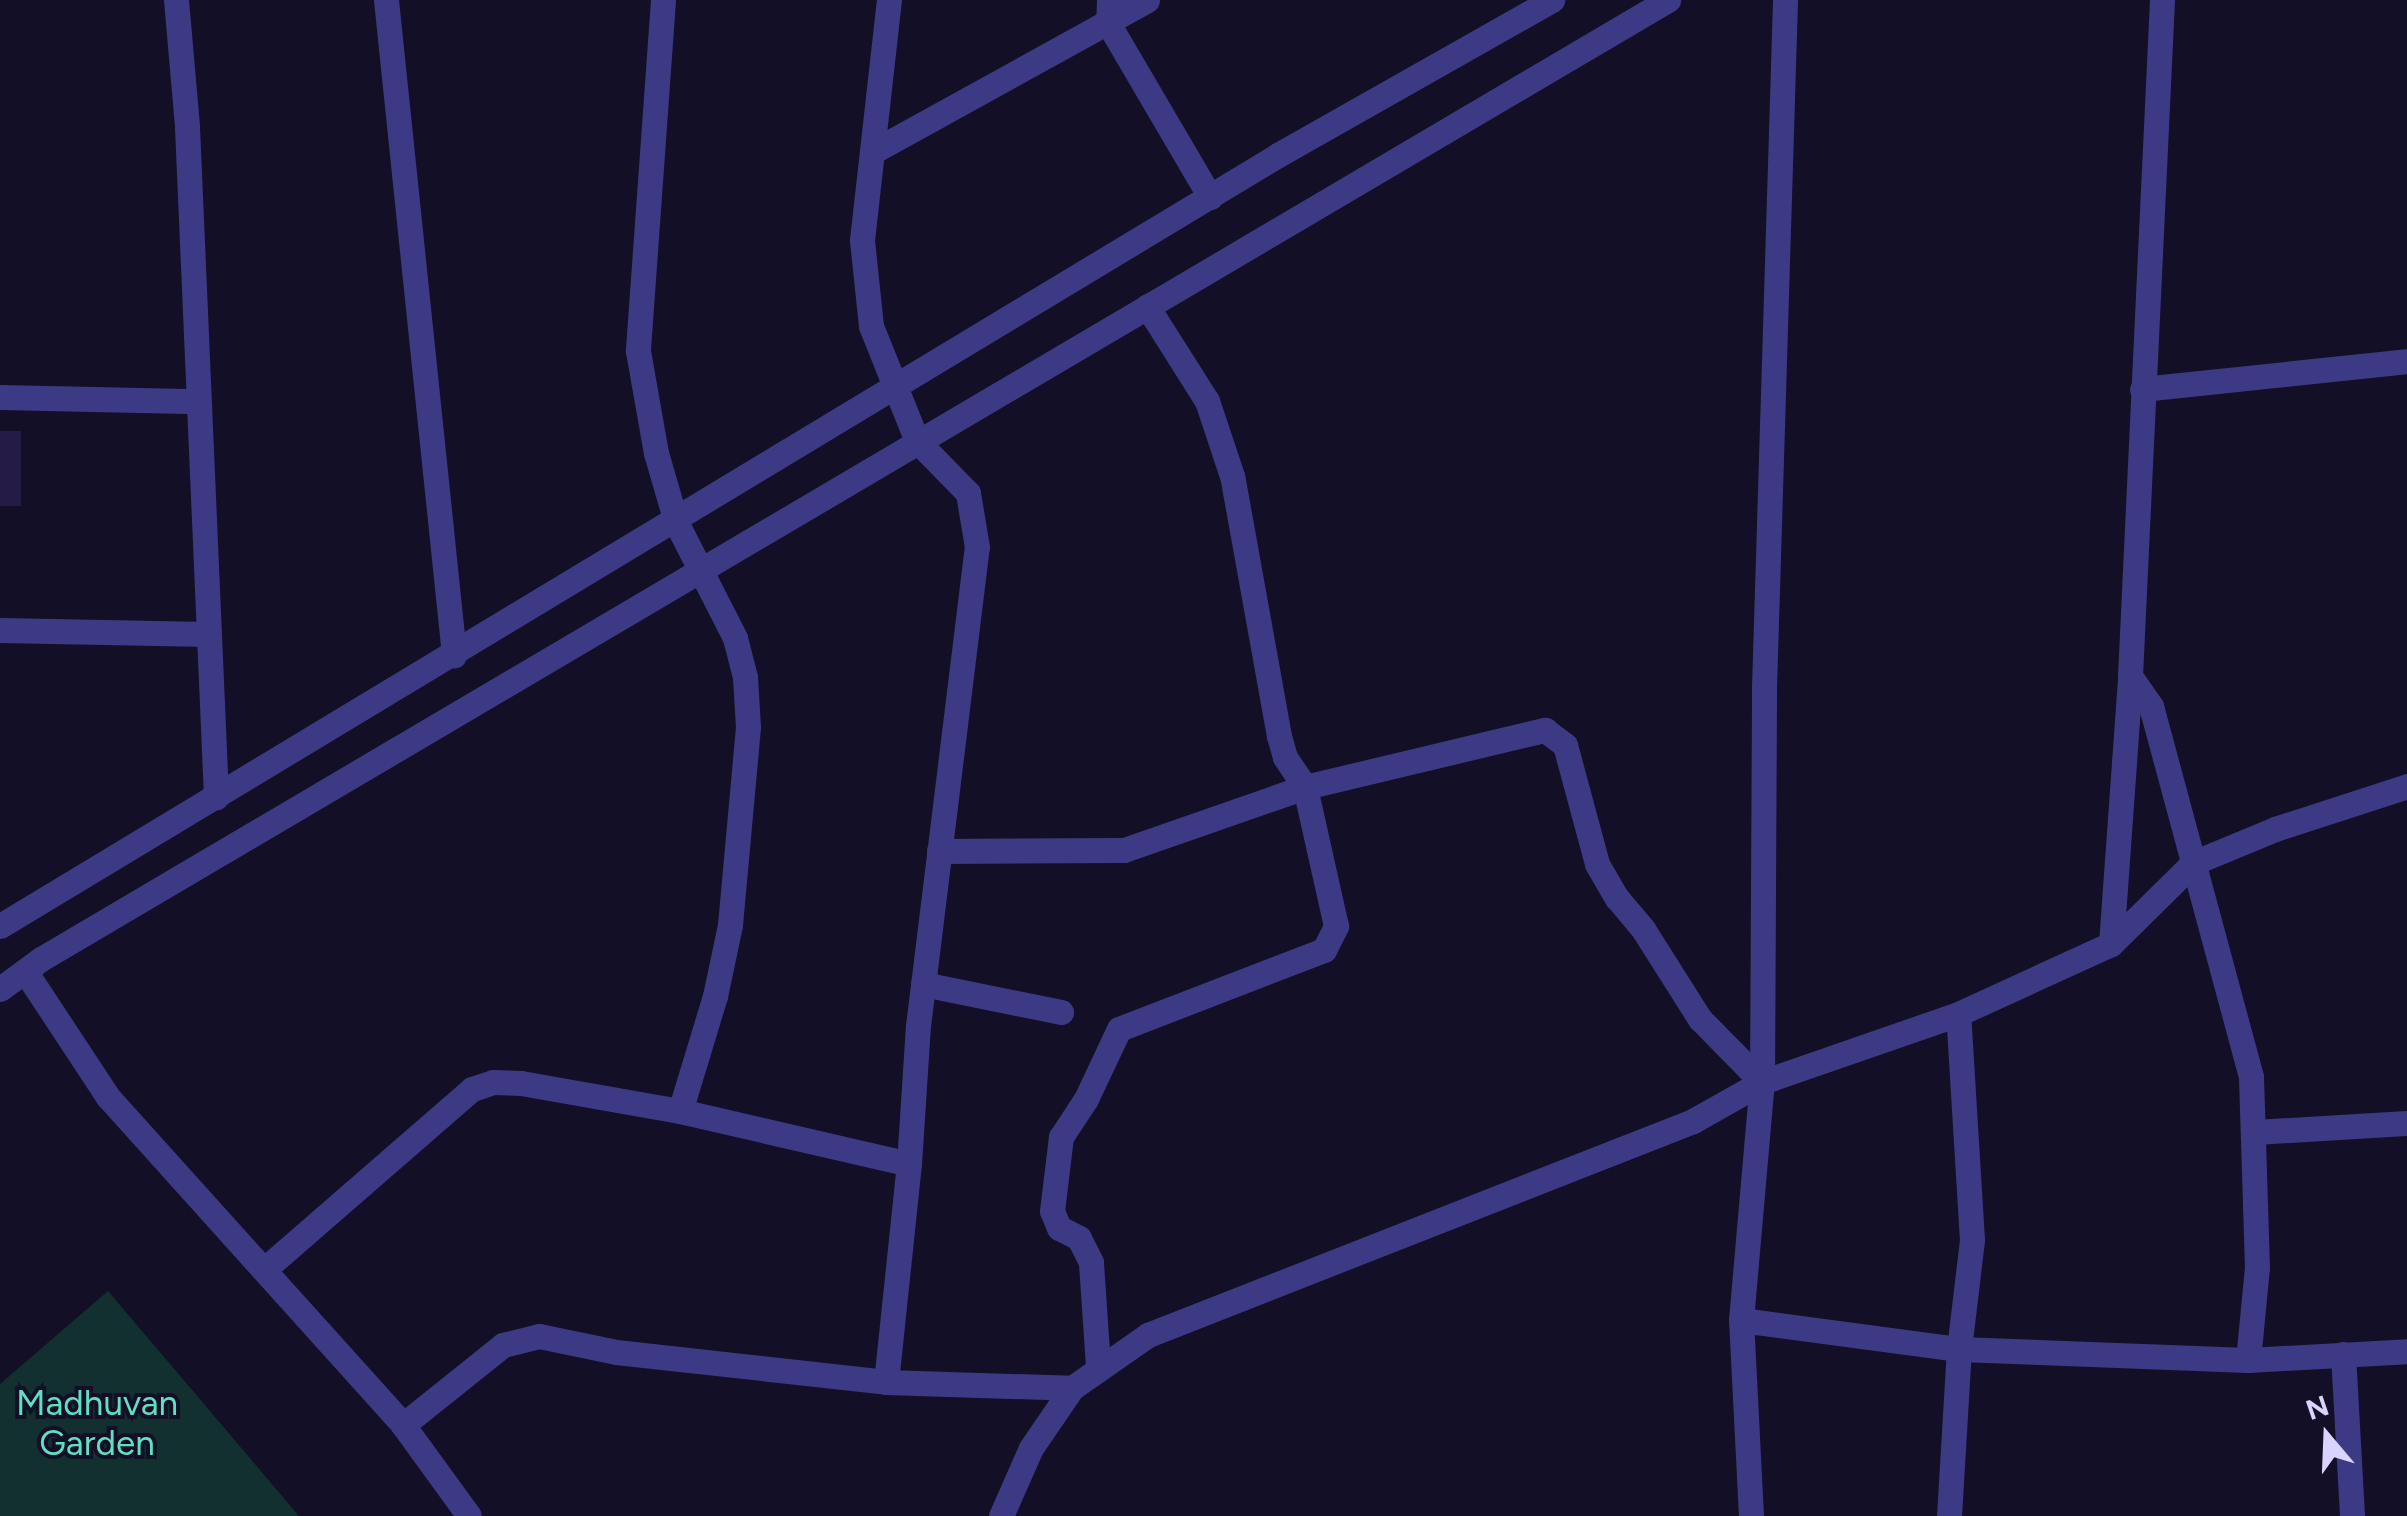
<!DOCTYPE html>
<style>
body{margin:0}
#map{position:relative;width:2407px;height:1516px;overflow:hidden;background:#130f26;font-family:Figtree,sans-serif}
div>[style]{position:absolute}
.green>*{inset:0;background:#12302f}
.building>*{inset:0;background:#241b47;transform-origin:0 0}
.minor>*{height:25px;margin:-12.5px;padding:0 12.5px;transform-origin:12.5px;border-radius:12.5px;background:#3d3a85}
.tertiary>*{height:25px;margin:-12.5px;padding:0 12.5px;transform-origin:12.5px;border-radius:12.5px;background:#3d3a85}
span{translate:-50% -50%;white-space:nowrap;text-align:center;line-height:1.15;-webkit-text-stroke:8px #130f26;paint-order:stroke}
.park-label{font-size:35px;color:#5fe0c0}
.north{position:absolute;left:2277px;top:1386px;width:100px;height:100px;-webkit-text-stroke:8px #130f26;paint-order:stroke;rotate:341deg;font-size:28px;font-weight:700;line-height:40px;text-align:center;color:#d9d4ff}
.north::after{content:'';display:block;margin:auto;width:35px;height:45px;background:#d9d4ff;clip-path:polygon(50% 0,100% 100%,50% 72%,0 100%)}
</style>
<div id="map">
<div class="green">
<i style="clip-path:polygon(108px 1291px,299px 1516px,0 1516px,0 1384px)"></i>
</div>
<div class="building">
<i style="left:0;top:431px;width:21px;height:75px"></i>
</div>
<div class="minor">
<i style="left:176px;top:0;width:127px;rotate:85deg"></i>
<i style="left:187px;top:127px;width:671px;rotate:87.52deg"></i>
<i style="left:386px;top:0;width:659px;rotate:84.07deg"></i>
<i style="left:663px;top:0;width:352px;rotate:94.1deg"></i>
<i style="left:638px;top:351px;width:104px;rotate:80deg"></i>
<i style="left:656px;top:453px;width:72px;rotate:73.8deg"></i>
<i style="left:676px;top:522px;width:130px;rotate:63deg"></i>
<i style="left:735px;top:638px;width:40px;rotate:75.6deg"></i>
<i style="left:745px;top:677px;width:50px;rotate:86.6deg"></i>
<i style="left:748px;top:727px;width:199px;rotate:95.2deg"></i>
<i style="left:730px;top:925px;width:73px;rotate:101.9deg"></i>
<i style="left:715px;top:996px;width:120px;rotate:106.9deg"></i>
<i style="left:1109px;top:0;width:23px;rotate:92deg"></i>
<i style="left:1108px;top:23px;width:202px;rotate:59.6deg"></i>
<i style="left:872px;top:152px;width:314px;rotate:-28.9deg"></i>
<i style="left:2142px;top:389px;width:266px;rotate:-6deg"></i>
<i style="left:0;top:397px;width:198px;rotate:1.2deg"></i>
<i style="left:0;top:630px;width:208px;rotate:1.1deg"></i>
<i style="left:2130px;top:676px;width:37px;rotate:55deg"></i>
<i style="left:2151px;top:706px;width:384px;rotate:74.9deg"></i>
<i style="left:2251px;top:1077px;width:190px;rotate:88.2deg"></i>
<i style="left:2257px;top:1267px;width:93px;rotate:95.5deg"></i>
<i style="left:939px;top:851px;width:185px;rotate:-0.3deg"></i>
<i style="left:1124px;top:850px;width:192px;rotate:-19.2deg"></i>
<i style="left:1305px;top:787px;width:247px;rotate:-13.4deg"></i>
<i style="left:1545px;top:730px;width:25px;rotate:37deg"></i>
<i style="left:1565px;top:745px;width:123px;rotate:74.9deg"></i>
<i style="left:1597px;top:864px;width:39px;rotate:60deg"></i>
<i style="left:1617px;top:898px;width:40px;rotate:50deg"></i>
<i style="left:1643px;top:929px;width:107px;rotate:57.7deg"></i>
<i style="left:1700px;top:1019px;width:88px;rotate:45.5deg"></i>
<i style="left:2111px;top:944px;width:269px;rotate:-85.9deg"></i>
<i style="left:2130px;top:676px;width:677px;rotate:-87.29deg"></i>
<i style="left:25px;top:971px;width:151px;rotate:56.6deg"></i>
<i style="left:108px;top:1097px;width:441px;rotate:48deg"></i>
<i style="left:403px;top:1425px;width:112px;rotate:54deg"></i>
<i style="left:923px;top:984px;width:141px;rotate:11.5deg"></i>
<i style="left:2255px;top:1132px;width:152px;rotate:-3.4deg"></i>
<i style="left:266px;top:1268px;width:273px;rotate:-41deg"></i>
<i style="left:472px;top:1089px;width:22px;rotate:-18deg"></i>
<i style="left:493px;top:1082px;width:28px;rotate:2deg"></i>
<i style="left:521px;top:1083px;width:161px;rotate:10deg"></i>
<i style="left:680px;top:1111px;width:235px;rotate:13deg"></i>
<i style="left:1741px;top:1320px;width:220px;rotate:7.6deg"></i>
<i style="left:1959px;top:1349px;width:289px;rotate:2.2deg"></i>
<i style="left:2248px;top:1360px;width:159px;rotate:-3.2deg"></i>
<i style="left:2343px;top:1354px;width:162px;rotate:86.8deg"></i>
<i style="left:1098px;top:1366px;width:104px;rotate:-93.9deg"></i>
<i style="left:1091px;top:1262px;width:27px;rotate:-117deg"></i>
<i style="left:1079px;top:1238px;width:22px;rotate:-153deg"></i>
<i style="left:1059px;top:1228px;width:18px;rotate:-112deg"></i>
<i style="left:1052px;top:1211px;width:75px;rotate:-83.1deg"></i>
<i style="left:1061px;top:1137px;width:45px;rotate:-56.7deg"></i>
<i style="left:1086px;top:1099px;width:77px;rotate:-64.8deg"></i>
<i style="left:1119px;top:1029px;width:220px;rotate:-21.1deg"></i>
<i style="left:1324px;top:950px;width:27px;rotate:-63deg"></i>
<i style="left:1336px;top:926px;width:142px;rotate:-102.6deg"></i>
<i style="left:1305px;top:787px;width:36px;rotate:-124deg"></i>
<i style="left:1285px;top:757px;width:22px;rotate:-106deg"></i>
<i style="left:1279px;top:736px;width:264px;rotate:-100.2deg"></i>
<i style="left:1232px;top:476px;width:79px;rotate:-108.4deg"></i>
<i style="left:1207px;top:401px;width:112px;rotate:-122.3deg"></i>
<i style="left:886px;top:1382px;width:219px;rotate:-84deg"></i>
<i style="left:909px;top:1164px;width:138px;rotate:-86.3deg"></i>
<i style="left:918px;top:1026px;width:483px;rotate:-83deg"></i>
<i style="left:977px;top:547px;width:55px;rotate:-99.5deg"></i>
<i style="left:968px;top:493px;width:73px;rotate:-134.4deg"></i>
<i style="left:917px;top:441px;width:124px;rotate:-111.8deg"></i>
<i style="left:871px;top:326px;width:86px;rotate:-96deg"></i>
<i style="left:862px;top:240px;width:242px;rotate:-83.6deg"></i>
<i style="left:403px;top:1425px;width:128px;rotate:-38.7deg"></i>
<i style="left:503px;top:1345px;width:37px;rotate:-14deg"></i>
<i style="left:539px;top:1336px;width:79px;rotate:11.7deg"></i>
<i style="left:616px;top:1352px;width:272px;rotate:6.3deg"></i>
<i style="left:886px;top:1382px;width:186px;rotate:1.8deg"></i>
<i style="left:1001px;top:1516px;width:74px;rotate:-66.2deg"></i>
<i style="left:1031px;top:1448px;width:73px;rotate:-55.7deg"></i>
<i style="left:1072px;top:1388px;width:93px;rotate:-34.9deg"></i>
<i style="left:1148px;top:1335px;width:586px;rotate:-21.44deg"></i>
<i style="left:1693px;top:1121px;width:79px;rotate:-29.5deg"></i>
<i style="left:1762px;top:1082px;width:207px;rotate:-19.1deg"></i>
<i style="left:1958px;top:1014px;width:168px;rotate:-24.6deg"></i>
<i style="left:2111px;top:944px;width:115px;rotate:-44.6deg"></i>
<i style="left:2193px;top:863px;width:89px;rotate:-22.5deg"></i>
<i style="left:2275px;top:829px;width:139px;rotate:-18deg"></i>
<i style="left:1751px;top:1516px;width:196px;rotate:-92.9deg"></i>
<i style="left:1741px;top:1320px;width:239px;rotate:-85deg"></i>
<i style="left:1762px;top:1082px;width:394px;rotate:-89.7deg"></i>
<i style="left:1764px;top:688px;width:688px;rotate:-88.25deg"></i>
<i style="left:1949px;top:1516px;width:167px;rotate:-86.6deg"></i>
<i style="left:1959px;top:1349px;width:110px;rotate:-83.2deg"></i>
<i style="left:1972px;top:1240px;width:226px;rotate:-93.5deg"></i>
</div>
<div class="tertiary">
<i style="left:0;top:926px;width:1493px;rotate:-31.1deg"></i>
<i style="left:1278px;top:155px;width:315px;rotate:-29.5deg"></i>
<i style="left:0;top:989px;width:51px;rotate:-36.2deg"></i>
<i style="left:41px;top:959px;width:1889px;rotate:-30.52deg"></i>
</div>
<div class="park-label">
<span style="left:97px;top:1423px">Madhuvan<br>Garden</span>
</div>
<div class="north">N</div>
</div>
